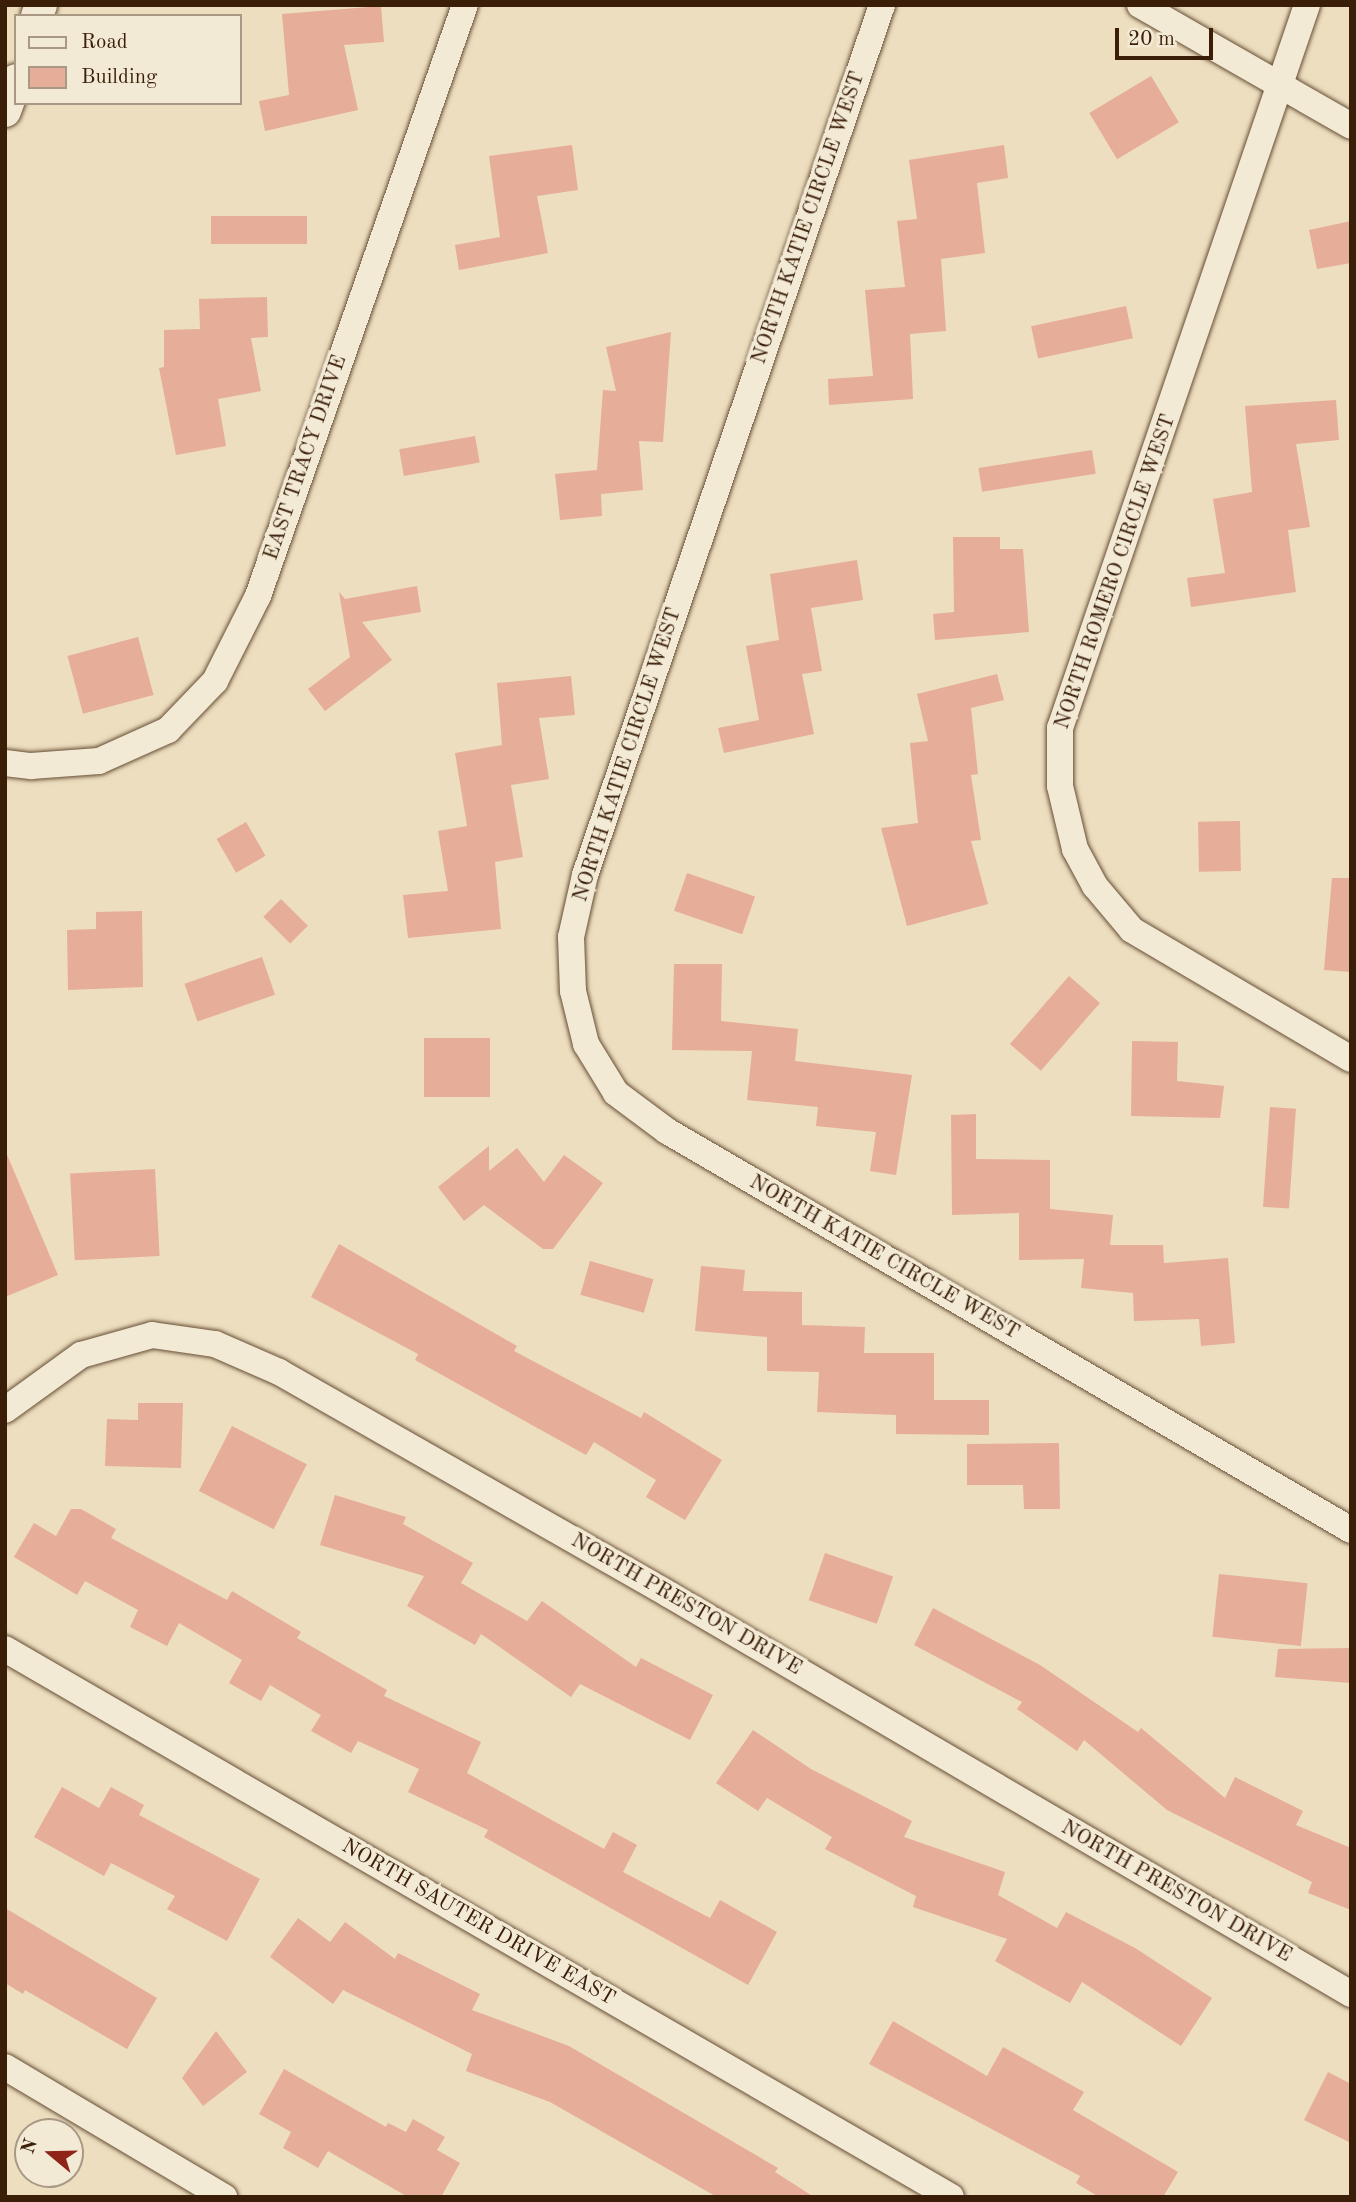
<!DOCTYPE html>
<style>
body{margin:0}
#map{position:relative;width:1356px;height:2202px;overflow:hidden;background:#eddebf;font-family:"Old Standard TT",serif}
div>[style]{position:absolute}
.building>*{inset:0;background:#e6ad99;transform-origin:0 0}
.roads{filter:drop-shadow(0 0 2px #674e36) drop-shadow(0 0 2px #674e36)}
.minor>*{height:26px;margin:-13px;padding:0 13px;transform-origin:13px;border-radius:13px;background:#f3ead5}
.tertiary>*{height:32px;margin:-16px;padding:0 16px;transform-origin:16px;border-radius:16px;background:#f3ead5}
span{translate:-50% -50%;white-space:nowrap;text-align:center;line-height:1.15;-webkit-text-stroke:7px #f3ead5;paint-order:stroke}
.street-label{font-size:21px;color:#3a1e08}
.frame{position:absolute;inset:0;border:7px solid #3a1e08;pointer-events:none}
.legend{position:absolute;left:14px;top:14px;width:228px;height:91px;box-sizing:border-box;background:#f3ead5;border:2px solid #a99883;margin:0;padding:9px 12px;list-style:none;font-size:21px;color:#3a1e08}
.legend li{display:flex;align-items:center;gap:14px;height:35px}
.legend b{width:35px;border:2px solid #a99883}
.north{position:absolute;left:14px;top:2118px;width:70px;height:70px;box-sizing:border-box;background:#f3ead5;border:2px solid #a99883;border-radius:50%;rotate:289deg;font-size:19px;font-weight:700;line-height:28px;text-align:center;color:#3a1e08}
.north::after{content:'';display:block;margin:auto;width:24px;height:32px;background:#8f2418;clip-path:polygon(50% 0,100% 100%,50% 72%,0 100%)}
.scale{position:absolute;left:1115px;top:28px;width:98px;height:32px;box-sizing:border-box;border:4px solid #3a1e08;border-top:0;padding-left:9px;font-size:21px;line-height:24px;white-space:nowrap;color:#3a1e08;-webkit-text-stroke:5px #f3ead5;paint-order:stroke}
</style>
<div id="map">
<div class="building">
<i style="clip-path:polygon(381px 6px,384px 42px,344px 45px,358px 110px,265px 131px,259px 101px,289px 95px,282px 14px)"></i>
<i style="left:1151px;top:76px;width:54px;height:72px;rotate:59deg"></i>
<i style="clip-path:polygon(572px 145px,578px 190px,537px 196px,548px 253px,459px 270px,455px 245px,500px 237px,489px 156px)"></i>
<i style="clip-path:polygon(1004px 145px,1008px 178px,977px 183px,985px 253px,941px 259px,946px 331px,910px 334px,913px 399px,829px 405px,828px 379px,873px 376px,865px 290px,905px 287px,897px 221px,917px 219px,909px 160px)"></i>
<i style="left:307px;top:216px;width:28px;height:96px;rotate:90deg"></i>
<i style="clip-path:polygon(1351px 221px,1351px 263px,1317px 269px,1309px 230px)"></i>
<i style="clip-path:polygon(267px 297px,268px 337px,251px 338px,261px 391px,218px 399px,226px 446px,176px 455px,159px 368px,164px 367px,164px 330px,200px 329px,199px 299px)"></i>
<i style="left:1126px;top:306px;width:33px;height:97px;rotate:78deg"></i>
<i style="clip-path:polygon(671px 332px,663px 442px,639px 441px,643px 490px,601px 494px,602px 516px,560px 520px,555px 474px,597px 470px,603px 390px,616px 391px,606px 347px)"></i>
<i style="clip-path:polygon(1336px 400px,1339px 440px,1296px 444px,1310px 527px,1288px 530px,1296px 592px,1191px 607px,1187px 578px,1225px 573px,1213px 499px,1252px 492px,1245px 406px)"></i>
<i style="left:475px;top:436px;width:27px;height:77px;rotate:80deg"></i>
<i style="left:1092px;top:450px;width:24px;height:115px;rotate:81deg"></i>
<i style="clip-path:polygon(953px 537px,1000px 537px,1000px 549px,1023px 549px,1029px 632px,935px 640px,933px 614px,954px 612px)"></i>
<i style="clip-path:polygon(857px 560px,863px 600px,811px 608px,822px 671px,802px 674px,814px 734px,724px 753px,718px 728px,759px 720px,746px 646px,779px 640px,770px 574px)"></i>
<i style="clip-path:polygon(417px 586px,421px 612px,362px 622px,392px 660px,325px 711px,308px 689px,350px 657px,339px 592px,345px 599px)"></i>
<i style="left:138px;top:637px;width:60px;height:73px;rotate:75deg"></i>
<i style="clip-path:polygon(997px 674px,1004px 700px,971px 708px,978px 774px,971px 775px,981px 840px,971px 841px,988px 904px,907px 926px,881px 828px,918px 823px,910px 743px,928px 741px,917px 694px)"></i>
<i style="clip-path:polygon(571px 676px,575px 715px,539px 718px,549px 779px,511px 785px,523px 857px,495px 862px,501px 929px,408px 938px,403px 895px,448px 891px,438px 831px,467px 826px,455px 753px,502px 745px,497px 683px)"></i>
<i style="left:1240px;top:821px;width:50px;height:42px;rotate:89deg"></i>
<i style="left:246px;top:822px;width:39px;height:34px;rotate:60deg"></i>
<i style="left:687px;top:873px;width:72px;height:40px;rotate:19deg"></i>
<i style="clip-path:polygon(1332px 878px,1351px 878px,1351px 972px,1324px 970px)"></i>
<i style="left:281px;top:899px;width:38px;height:25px;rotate:45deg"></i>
<i style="clip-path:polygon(142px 911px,143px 987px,68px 990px,67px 930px,96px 929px,96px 912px)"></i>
<i style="left:262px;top:957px;width:40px;height:82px;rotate:71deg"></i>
<i style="clip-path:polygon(674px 964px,722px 964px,721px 1021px,798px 1029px,795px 1061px,912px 1075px,896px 1175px,870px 1171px,876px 1132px,816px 1126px,818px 1107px,747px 1100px,752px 1051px,672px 1050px)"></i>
<i style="left:1069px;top:976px;width:41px;height:90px;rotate:41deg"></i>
<i style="left:424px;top:1038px;width:66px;height:59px"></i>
<i style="clip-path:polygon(1132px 1041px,1178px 1042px,1177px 1081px,1224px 1086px,1220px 1118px,1131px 1116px)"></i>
<i style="left:1270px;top:1107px;width:26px;height:100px;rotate:4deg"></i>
<i style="clip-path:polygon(976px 1114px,976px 1159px,1050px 1160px,1050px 1209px,1113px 1215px,1110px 1245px,1163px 1245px,1164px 1263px,1228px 1258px,1235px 1343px,1201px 1346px,1199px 1319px,1134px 1321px,1133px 1293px,1081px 1288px,1084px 1259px,1019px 1260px,1019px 1213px,952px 1215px,951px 1115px)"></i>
<i style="clip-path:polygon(489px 1146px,489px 1171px,517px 1148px,544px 1182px,564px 1155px,603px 1183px,553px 1249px,543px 1249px,484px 1205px,464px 1221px,438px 1187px)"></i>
<i style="clip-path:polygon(5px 1150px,58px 1275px,5px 1297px)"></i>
<i style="left:155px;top:1169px;width:87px;height:85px;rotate:87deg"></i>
<i style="clip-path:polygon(339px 1244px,517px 1346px,514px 1351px,641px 1418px,644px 1412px,722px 1460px,685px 1520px,646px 1497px,656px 1480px,594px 1442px,586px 1455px,415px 1360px,418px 1354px,311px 1297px)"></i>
<i style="left:590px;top:1261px;width:66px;height:35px;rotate:16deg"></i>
<i style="clip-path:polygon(701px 1266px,745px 1270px,743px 1291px,802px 1292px,802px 1325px,865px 1327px,864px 1353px,934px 1353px,934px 1400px,989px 1400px,989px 1435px,896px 1434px,896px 1415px,817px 1412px,819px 1372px,767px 1371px,767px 1337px,695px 1331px)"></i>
<i style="clip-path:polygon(138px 1403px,183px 1403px,181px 1468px,105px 1466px,107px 1419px,138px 1420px)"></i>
<i style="left:232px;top:1426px;width:84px;height:73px;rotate:27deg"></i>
<i style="clip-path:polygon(1059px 1443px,1060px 1509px,1024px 1509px,1023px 1485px,967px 1485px,967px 1444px)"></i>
<i style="clip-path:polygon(335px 1495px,406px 1517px,403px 1524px,473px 1563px,461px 1583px,527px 1621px,542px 1601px,636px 1667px,641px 1658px,713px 1695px,690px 1740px,580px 1684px,571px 1697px,481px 1634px,475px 1645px,407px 1606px,424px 1576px,320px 1545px)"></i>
<i style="clip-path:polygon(71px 1509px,81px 1509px,116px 1529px,111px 1538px,227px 1600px,232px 1591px,301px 1632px,297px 1638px,387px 1690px,384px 1696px,481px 1742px,467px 1773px,604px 1849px,613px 1832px,637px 1845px,623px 1872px,710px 1918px,720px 1900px,777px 1932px,748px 1985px,484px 1837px,488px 1830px,408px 1792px,419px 1769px,358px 1741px,351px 1753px,311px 1731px,321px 1715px,270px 1685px,261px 1701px,229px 1683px,242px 1660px,179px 1623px,167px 1646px,130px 1627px,138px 1610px,85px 1581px,77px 1595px,14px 1557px,34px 1523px,56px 1536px)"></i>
<i style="left:825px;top:1553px;width:72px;height:50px;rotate:19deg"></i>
<i style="left:1219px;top:1574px;width:89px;height:63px;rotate:6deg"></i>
<i style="clip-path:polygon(933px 1608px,1040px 1665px,1138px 1732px,1141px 1728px,1225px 1798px,1235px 1777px,1303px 1811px,1296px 1825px,1351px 1848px,1351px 1910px,1308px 1893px,1312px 1882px,1167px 1810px,1084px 1740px,1077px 1751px,1017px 1709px,1022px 1702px,914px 1645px)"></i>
<i style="clip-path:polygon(1351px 1648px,1351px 1683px,1275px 1677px,1278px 1649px)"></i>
<i style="clip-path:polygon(753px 1730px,811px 1769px,912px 1821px,904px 1837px,1005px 1872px,998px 1895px,1057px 1928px,1066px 1912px,1135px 1948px,1212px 1998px,1181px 2046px,1082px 1982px,1070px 2003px,995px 1961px,1007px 1939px,913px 1907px,916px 1896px,825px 1849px,832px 1837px,767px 1798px,758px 1811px,716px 1783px)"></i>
<i style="clip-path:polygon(62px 1787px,99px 1808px,111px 1787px,144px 1805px,139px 1815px,260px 1879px,227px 1941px,167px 1909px,175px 1896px,111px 1863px,104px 1876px,34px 1837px)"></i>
<i style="clip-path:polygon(5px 1908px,157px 1998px,127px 2049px,25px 1990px,23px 1994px,5px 1983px)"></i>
<i style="clip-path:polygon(298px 1918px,330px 1942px,345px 1922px,395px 1959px,398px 1953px,480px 1994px,472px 2010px,569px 2046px,778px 2168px,775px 2172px,814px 2197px,717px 2197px,550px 2102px,466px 2071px,472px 2054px,343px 1990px,333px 2004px,270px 1957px)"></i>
<i style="clip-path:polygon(893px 2021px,987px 2076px,1003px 2047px,1084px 2092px,1073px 2110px,1178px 2172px,1163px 2197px,1099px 2197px,1076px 2183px,1080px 2176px,869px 2064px)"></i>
<i style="clip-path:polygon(216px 2031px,247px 2072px,203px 2106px,182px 2078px)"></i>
<i style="clip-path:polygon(284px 2069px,386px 2127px,388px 2123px,406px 2132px,413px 2119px,445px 2137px,437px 2150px,460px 2163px,441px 2197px,408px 2197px,328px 2151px,318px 2168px,283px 2148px,291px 2132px,259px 2114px)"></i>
<i style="clip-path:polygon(1328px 2072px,1351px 2084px,1351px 2143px,1304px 2120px)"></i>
</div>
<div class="roads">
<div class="minor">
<i style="left:882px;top:5px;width:919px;rotate:108.85deg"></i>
<i style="left:585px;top:875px;width:64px;rotate:102.7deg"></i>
<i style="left:571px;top:937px;width:54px;rotate:87.9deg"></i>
<i style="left:573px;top:991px;width:55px;rotate:76.2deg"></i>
<i style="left:586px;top:1044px;width:57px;rotate:58.5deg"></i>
<i style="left:616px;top:1093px;width:64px;rotate:36.7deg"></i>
<i style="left:667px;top:1131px;width:792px;rotate:30.26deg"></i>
<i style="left:1140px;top:5px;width:243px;rotate:29.8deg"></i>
<i style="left:1307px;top:5px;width:764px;rotate:108.86deg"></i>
<i style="left:1060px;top:728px;width:58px;rotate:90deg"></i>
<i style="left:1060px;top:786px;width:65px;rotate:76.6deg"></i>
<i style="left:1075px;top:849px;width:42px;rotate:61.6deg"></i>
<i style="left:1095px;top:886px;width:57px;rotate:49.9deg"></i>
<i style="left:1132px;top:930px;width:254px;rotate:30.5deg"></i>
<i style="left:5px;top:763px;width:26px;rotate:7deg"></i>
<i style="left:31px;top:766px;width:68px;rotate:-4.2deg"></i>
<i style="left:99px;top:761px;width:76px;rotate:-24.2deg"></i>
<i style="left:168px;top:730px;width:68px;rotate:-46.2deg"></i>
<i style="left:215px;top:681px;width:95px;rotate:-63.2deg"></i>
<i style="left:258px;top:596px;width:626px;rotate:-70.7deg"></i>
<i style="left:5px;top:1410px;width:94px;rotate:-35.9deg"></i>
<i style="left:81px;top:1355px;width:74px;rotate:-15.7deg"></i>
<i style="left:152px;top:1335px;width:64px;rotate:8.1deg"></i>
<i style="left:215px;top:1344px;width:70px;rotate:23.6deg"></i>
<i style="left:279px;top:1372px;width:448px;rotate:29.7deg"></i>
<i style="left:668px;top:1594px;width:792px;rotate:30.36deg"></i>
<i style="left:5px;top:1649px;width:1093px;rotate:30.08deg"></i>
<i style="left:5px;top:2067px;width:255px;rotate:30.7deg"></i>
</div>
<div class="tertiary">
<i style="left:37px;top:16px;width:12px;rotate:-70deg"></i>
<i style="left:5px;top:111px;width:33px;rotate:-70deg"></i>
</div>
</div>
<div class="street-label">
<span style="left:809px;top:218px;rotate:-71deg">NORTH KATIE CIRCLE WEST</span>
<span style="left:306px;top:458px;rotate:-71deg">EAST TRACY DRIVE</span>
<span style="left:1116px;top:572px;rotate:-71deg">NORTH ROMERO CIRCLE WEST</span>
<span style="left:628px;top:755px;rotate:-72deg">NORTH KATIE CIRCLE WEST</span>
<span style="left:884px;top:1258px;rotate:30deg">NORTH KATIE CIRCLE WEST</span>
<span style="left:686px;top:1605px;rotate:30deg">NORTH PRESTON DRIVE</span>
<span style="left:1176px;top:1892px;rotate:30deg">NORTH PRESTON DRIVE</span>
<span style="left:478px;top:1923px;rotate:30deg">NORTH SAUTER DRIVE EAST</span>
</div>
<div class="frame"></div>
<ul class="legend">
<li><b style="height:9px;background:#f3ead5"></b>Road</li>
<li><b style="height:19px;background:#e6ad99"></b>Building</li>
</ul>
<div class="north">N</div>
<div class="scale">20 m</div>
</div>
